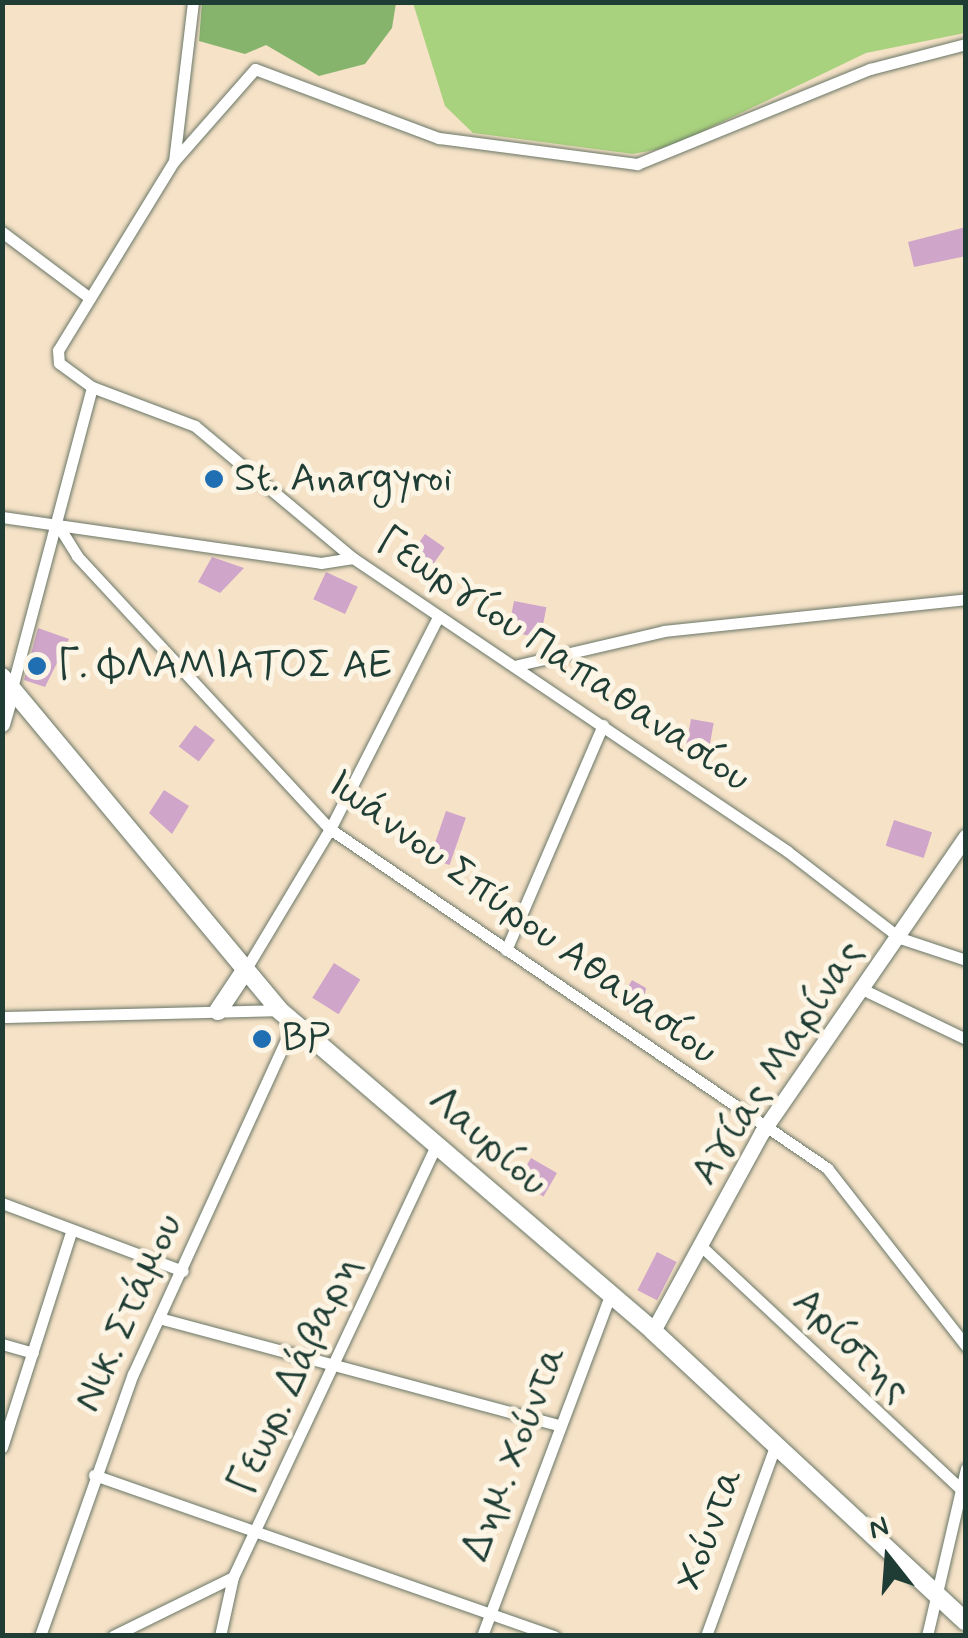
<!DOCTYPE html>
<meta charset="utf-8">
<style>
body{margin:0}
#map{position:relative;width:968px;height:1638px;overflow:hidden;background:#f6e2c7;font-family:Mynerve,sans-serif}
div>[style]{position:absolute}
.green>*{inset:0;background:#a9d27e}
.forest>*{inset:0;background:#86b46d}
.building>*{inset:0;background:#cfa5c9;transform-origin:0 0}
.roads{filter:drop-shadow(0 0 2px #6a7767) drop-shadow(0 0 2px #6a7767)}
.minor>*{height:11px;margin:-5.5px;padding:0 5.5px;transform-origin:5.5px;border-radius:5.5px;background:#fff}
.tertiary>*{height:15px;margin:-7.5px;padding:0 7.5px;transform-origin:7.5px;border-radius:7.5px;background:#fff}
.primary>*{height:18px;margin:-9px;padding:0 9px;transform-origin:9px;border-radius:9px;background:#fff}
.dots>*{width:28px;height:28px;translate:-50% -50%;box-sizing:border-box;border:5px solid #fcf5e5;border-radius:50%}
span{translate:-50% -50%;white-space:nowrap;text-align:center;line-height:1.15;-webkit-text-stroke:10px #fcf5e5;paint-order:stroke}
.poi-label{font-size:40px;color:#1f3d34}
.left{translate:0 -50%;text-align:left}
.street-label{font-size:40px;color:#1f3d34}
.frame{position:absolute;inset:0;border:5px solid #1f3d34;pointer-events:none}
.north{position:absolute;left:838px;top:1508px;width:100px;height:100px;-webkit-text-stroke:8px #fcf5e5;paint-order:stroke;rotate:343deg;font-size:28px;font-weight:700;line-height:40px;text-align:center;color:#1f3d34}
.north::after{content:'';display:block;margin:auto;width:35px;height:45px;background:#1f3d34;clip-path:polygon(50% 0,100% 100%,50% 72%,0 100%)}
</style>
<div id="map">
<div class="green">
<i style="clip-path:polygon(413px 3px,965px 3px,965px 33px,866px 53px,670px 147px,633px 154px,473px 133px,445px 106px)"></i>
</div>
<div class="forest">
<i style="clip-path:polygon(202px 3px,202px 2px,396px 3px,392px 28px,365px 64px,319px 76px,266px 45px,245px 54px,199px 41px)"></i>
</div>
<div class="building">
<i style="clip-path:polygon(966px 227px,966px 256px,914px 267px,908px 242px)"></i>
<i style="left:425px;top:534px;width:24px;height:32px;rotate:35deg"></i>
<i style="clip-path:polygon(212px 557px,244px 568px,220px 593px,198px 582px)"></i>
<i style="left:326px;top:572px;width:35px;height:30px;rotate:25deg"></i>
<i style="left:514px;top:601px;width:33px;height:31px;rotate:11deg"></i>
<i style="clip-path:polygon(38px 628px,69px 639px,45px 687px,24px 680px)"></i>
<i style="left:691px;top:719px;width:23px;height:38px;rotate:10deg"></i>
<i style="left:195px;top:725px;width:25px;height:27px;rotate:37deg"></i>
<i style="clip-path:polygon(164px 790px,189px 806px,172px 834px,149px 813px)"></i>
<i style="left:446px;top:811px;width:21px;height:50px;rotate:19deg"></i>
<i style="left:894px;top:820px;width:40px;height:27px;rotate:18deg"></i>
<i style="left:334px;top:963px;width:31px;height:41px;rotate:32deg"></i>
<i style="clip-path:polygon(632px 980px,646px 988px,641px 1018px,618px 1005px)"></i>
<i style="left:531px;top:1158px;width:30px;height:27px;rotate:30deg"></i>
<i style="left:657px;top:1252px;width:22px;height:43px;rotate:27deg"></i>
</div>
<div class="roads">
<div class="minor">
<i style="left:193px;top:2px;width:160px;rotate:96.8deg"></i>
<i style="left:174px;top:161px;width:222px;rotate:121.5deg"></i>
<i style="left:58px;top:350px;width:13px;rotate:86deg"></i>
<i style="left:59px;top:363px;width:41px;rotate:36deg"></i>
<i style="left:92px;top:387px;width:110px;rotate:20.7deg"></i>
<i style="left:195px;top:426px;width:206px;rotate:39.9deg"></i>
<i style="left:353px;top:558px;width:524px;rotate:34.02deg"></i>
<i style="left:787px;top:851px;width:143px;rotate:37.6deg"></i>
<i style="left:900px;top:938px;width:70px;rotate:18.4deg"></i>
<i style="left:175px;top:160px;width:121px;rotate:-48.7deg"></i>
<i style="left:255px;top:69px;width:197px;rotate:20.6deg"></i>
<i style="left:439px;top:138px;width:200px;rotate:7.5deg"></i>
<i style="left:637px;top:164px;width:252px;rotate:-22.2deg"></i>
<i style="left:870px;top:69px;width:99px;rotate:-14.6deg"></i>
<i style="left:2px;top:232px;width:110px;rotate:36.9deg"></i>
<i style="left:2px;top:517px;width:322px;rotate:8.2deg"></i>
<i style="left:321px;top:563px;width:32px;rotate:-9deg"></i>
<i style="left:56px;top:522px;width:40px;rotate:58deg"></i>
<i style="left:77px;top:556px;width:372px;rotate:47.2deg"></i>
<i style="left:330px;top:829px;width:602px;rotate:34.3deg"></i>
<i style="left:827px;top:1168px;width:226px;rotate:52deg"></i>
<i style="left:514px;top:666px;width:154px;rotate:-13.1deg"></i>
<i style="left:664px;top:631px;width:304px;rotate:-6deg"></i>
<i style="left:12px;top:688px;width:311px;rotate:-75.1deg"></i>
<i style="left:506px;top:950px;width:245px;rotate:-66.7deg"></i>
<i style="left:244px;top:972px;width:167px;rotate:-59deg"></i>
<i style="left:330px;top:829px;width:238px;rotate:-63deg"></i>
<i style="left:862px;top:989px;width:115px;rotate:25.7deg"></i>
<i style="left:2px;top:1017px;width:277px;rotate:-1.4deg"></i>
<i style="left:2px;top:1203px;width:193px;rotate:20.6deg"></i>
<i style="left:701px;top:1246px;width:354px;rotate:43.1deg"></i>
<i style="left:159px;top:1318px;width:413px;rotate:15deg"></i>
<i style="left:2px;top:1344px;width:32px;rotate:16deg"></i>
<i style="left:2px;top:1447px;width:226px;rotate:-72.2deg"></i>
<i style="left:94px;top:1475px;width:488px;rotate:19.3deg"></i>
<i style="left:40px;top:1636px;width:278px;rotate:-70.5deg"></i>
<i style="left:133px;top:1374px;width:386px;rotate:-65.4deg"></i>
<i style="left:113px;top:1636px;width:134px;rotate:-26.2deg"></i>
<i style="left:220px;top:1636px;width:60px;rotate:-77.6deg"></i>
<i style="left:233px;top:1577px;width:479px;rotate:-64.8deg"></i>
<i style="left:482px;top:1636px;width:364px;rotate:-69.4deg"></i>
<i style="left:706px;top:1636px;width:202px;rotate:-70deg"></i>
<i style="left:927px;top:1636px;width:172px;rotate:-76.9deg"></i>
</div>
<div class="tertiary">
<i style="left:2px;top:724px;width:37px;rotate:-74deg"></i>
<i style="left:653px;top:1331px;width:227px;rotate:-61.3deg"></i>
<i style="left:762px;top:1132px;width:359px;rotate:-55.4deg"></i>
</div>
<div class="primary">
<i style="left:2px;top:677px;width:433px;rotate:50.2deg"></i>
<i style="left:279px;top:1010px;width:493px;rotate:40.6deg"></i>
<i style="left:653px;top:1331px;width:427px;rotate:42.9deg"></i>
<i style="left:218px;top:1011px;width:47px;rotate:-56.3deg"></i>
</div>
</div>
<div class="dots">
<i style="left:214px;top:479px;background:#1f6fb2"></i>
<i style="left:37px;top:666px;background:#1f6fb2"></i>
<i style="left:262px;top:1039px;background:#1f6fb2"></i>
</div>
<div class="poi-label">
<span class="left" style="left:234px;top:479px">St. Anargyroi</span>
<span class="left" style="left:57px;top:666px">Γ. ΦΛΑΜΙΑΤΟΣ ΑΕ</span>
<span class="left" style="left:282px;top:1039px">BP</span>
</div>
<div class="street-label">
<span style="left:563px;top:660px;rotate:34deg">Γεωργίου Παπαθανασίου</span>
<span style="left:522px;top:918px;rotate:36deg">Ιωάννου Σπύρου Αθανασίου</span>
<span style="left:778px;top:1063px;rotate:-57deg">Αγίας Μαρίνας</span>
<span style="left:487px;top:1142px;rotate:41deg">Λαυρίου</span>
<span style="left:129px;top:1313px;rotate:-66deg">Νικ. Στάμου</span>
<span style="left:851px;top:1346px;rotate:44deg">Αρίστης</span>
<span style="left:295px;top:1375px;rotate:-65deg">Γεωρ. Δάβαρη</span>
<span style="left:515px;top:1453px;rotate:-69deg">Δημ. Χούντα</span>
<span style="left:710px;top:1529px;rotate:-70deg">Χούντα</span>
</div>
<div class="frame"></div>
<div class="north">N</div>
</div>
